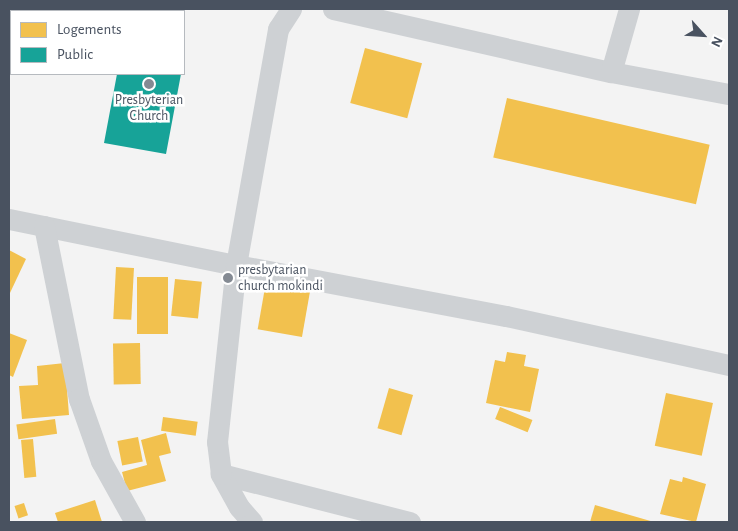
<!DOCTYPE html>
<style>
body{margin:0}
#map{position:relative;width:738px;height:531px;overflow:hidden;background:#f3f3f3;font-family:"Alegreya Sans",sans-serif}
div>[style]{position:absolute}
.homes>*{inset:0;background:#f2c14e;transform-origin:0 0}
.public>*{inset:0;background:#17a398}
.minor>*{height:21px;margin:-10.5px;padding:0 10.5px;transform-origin:10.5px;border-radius:10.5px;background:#ced1d4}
.dots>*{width:14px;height:14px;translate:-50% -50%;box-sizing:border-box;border:2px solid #fff;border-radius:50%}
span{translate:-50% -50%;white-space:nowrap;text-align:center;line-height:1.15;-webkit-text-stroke:5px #fff;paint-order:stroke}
.poi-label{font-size:14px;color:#495260}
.left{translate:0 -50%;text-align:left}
.frame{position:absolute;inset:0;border:10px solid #495260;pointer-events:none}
.legend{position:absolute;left:10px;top:10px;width:175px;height:65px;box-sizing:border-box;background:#fff;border:1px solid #b6babf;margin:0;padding:6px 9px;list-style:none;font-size:15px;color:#495260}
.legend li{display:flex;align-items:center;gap:10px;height:25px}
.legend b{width:25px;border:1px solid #b6babf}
.north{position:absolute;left:678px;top:10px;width:50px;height:50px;-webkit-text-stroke:4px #fff;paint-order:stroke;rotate:116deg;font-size:14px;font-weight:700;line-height:20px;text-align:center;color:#495260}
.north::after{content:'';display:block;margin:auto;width:18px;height:22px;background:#495260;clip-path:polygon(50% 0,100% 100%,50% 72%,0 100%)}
</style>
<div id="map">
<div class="homes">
<i style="left:365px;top:48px;width:59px;height:57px;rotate:15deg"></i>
<i style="left:507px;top:98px;width:208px;height:61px;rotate:13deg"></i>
<i style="clip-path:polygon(9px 250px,26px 259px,9px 295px)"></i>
<i style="left:116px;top:267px;width:18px;height:52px;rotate:3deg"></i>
<i style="left:137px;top:277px;width:31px;height:57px"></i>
<i style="left:175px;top:279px;width:27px;height:37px;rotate:6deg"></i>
<i style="left:266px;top:282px;width:45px;height:48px;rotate:10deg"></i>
<i style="clip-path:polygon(9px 333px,27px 340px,13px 377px,9px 375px)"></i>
<i style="left:140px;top:343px;width:41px;height:27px;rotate:89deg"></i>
<i style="clip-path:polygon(507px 352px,526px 355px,524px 366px,539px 369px,530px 412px,486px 403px,495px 360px,505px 362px)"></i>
<i style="clip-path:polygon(65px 363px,69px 415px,22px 419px,19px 386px,38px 385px,37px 366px)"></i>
<i style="left:389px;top:388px;width:25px;height:42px;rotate:16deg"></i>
<i style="left:666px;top:393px;width:48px;height:54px;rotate:12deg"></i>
<i style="left:500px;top:407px;width:35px;height:13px;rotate:22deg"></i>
<i style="left:163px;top:417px;width:35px;height:14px;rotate:8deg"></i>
<i style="left:55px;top:419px;width:15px;height:39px;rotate:82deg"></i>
<i style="clip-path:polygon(166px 433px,171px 453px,159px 456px,166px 481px,127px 491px,122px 472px,147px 465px,141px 440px)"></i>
<i style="left:138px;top:437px;width:25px;height:21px;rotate:79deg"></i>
<i style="left:33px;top:439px;width:38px;height:12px;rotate:85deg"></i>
<i style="clip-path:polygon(683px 477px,706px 484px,696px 522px,660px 514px,670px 479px,682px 482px)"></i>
<i style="clip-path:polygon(95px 500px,102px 522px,58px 522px,55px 513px)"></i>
<i style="left:24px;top:503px;width:13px;height:10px;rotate:72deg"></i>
<i style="clip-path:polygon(595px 505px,654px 522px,590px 522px)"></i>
</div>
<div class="public">
<i style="clip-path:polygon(117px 74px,181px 74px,166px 154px,104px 143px)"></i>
</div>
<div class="minor">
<i style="left:333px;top:9px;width:285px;rotate:12.8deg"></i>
<i style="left:611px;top:72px;width:120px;rotate:10.6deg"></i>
<i style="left:611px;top:72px;width:66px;rotate:-74.1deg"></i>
<i style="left:9px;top:219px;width:232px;rotate:11.5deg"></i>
<i style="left:236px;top:265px;width:275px;rotate:10.7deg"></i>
<i style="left:506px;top:316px;width:228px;rotate:12.4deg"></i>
<i style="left:44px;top:226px;width:177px;rotate:78.6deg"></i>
<i style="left:79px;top:399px;width:66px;rotate:70.5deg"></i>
<i style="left:101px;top:461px;width:70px;rotate:60.9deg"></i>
<i style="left:221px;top:474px;width:195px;rotate:14.3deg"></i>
<i style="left:252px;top:522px;width:20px;rotate:-131deg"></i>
<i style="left:239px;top:507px;width:38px;rotate:-119deg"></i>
<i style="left:221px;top:474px;width:32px;rotate:-97deg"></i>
<i style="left:217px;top:442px;width:178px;rotate:-83.9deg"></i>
<i style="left:236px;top:265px;width:240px;rotate:-79.9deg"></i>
<i style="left:278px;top:29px;width:24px;rotate:-57deg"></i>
</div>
<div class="dots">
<i style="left:149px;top:84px;background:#848a93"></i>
<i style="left:228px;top:278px;background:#848a93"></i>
</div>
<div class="poi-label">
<span style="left:149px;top:108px">Presbyterian<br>Church</span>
<span class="left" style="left:238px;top:278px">presbytarian<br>church mokindi</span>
</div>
<div class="frame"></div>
<ul class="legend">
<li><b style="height:14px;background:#f2c14e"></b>Logements</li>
<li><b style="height:14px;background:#17a398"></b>Public</li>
</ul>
<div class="north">N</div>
</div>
